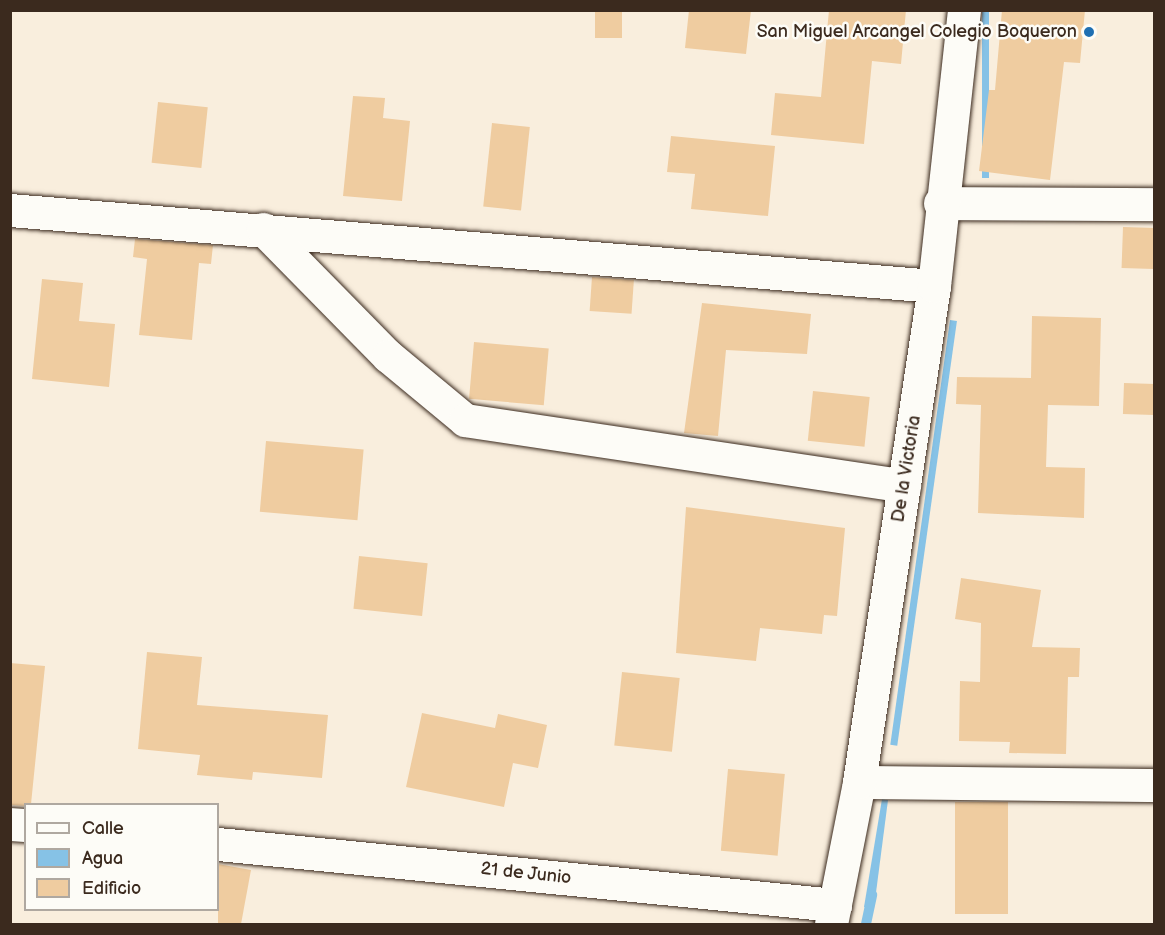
<!DOCTYPE html>
<style>
body{margin:0}
#map{position:relative;width:1165px;height:935px;overflow:hidden;background:#f9eedd;font-family:"Balsamiq Sans",sans-serif}
div>[style]{position:absolute}
.water>*{inset:0;background:#86c2e6;transform-origin:0 0}
.stream>*{height:10px;margin:-5px;padding:0 5px;transform-origin:5px;border-radius:5px;background:#86c2e6}
.building>*{inset:0;background:#efcca0;transform-origin:0 0}
.roads{filter:drop-shadow(0 0 2px #3b2a1e) drop-shadow(0 0 2px #3b2a1e)}
.minor>*{height:33px;margin:-16.5px;padding:0 16.5px;transform-origin:16.5px;border-radius:16.5px;background:#fdfcf7}
.secondary>*{height:33px;margin:-16.5px;padding:0 16.5px;transform-origin:16.5px;border-radius:16.5px;background:#fdfcf7}
.dots>*{width:16px;height:16px;translate:-50% -50%;box-sizing:border-box;border:3px solid #fdfcf7;border-radius:50%}
span{translate:-50% -50%;white-space:nowrap;text-align:center;line-height:1.15;-webkit-text-stroke:5px #fdfcf7;paint-order:stroke}
.poi-label{font-size:18px;color:#3b2a1e}
.right{translate:-100% -50%;text-align:right}
.street-label{font-size:18px;color:#3b2a1e}
.frame{position:absolute;inset:0;border:12px solid #3b2a1e;pointer-events:none}
.legend{position:absolute;left:24px;top:803px;width:195px;height:108px;box-sizing:border-box;background:#fdfcf7;border:2px solid #afa8a0;margin:0;padding:8px 10px;list-style:none;font-size:18px;color:#3b2a1e}
.legend li{display:flex;align-items:center;gap:12px;height:30px}
.legend b{width:30px;border:2px solid #afa8a0}
</style>
<div id="map">
<div class="water">
<i style="left:982px;top:11px;width:7px;height:167px"></i>
<i style="left:950px;top:320px;width:7px;height:429px;rotate:8deg"></i>
<i style="clip-path:polygon(882px 799px,888px 800px,874px 908px,864px 907px)"></i>
</div>
<div class="stream">
<i style="left:866px;top:924px;width:30px;rotate:-78deg"></i>
</div>
<div class="building">
<i style="left:595px;top:10px;width:27px;height:28px"></i>
<i style="clip-path:polygon(689px 10px,751px 10px,746px 54px,685px 48px)"></i>
<i style="clip-path:polygon(829px 10px,906px 10px,901px 64px,872px 61px,864px 144px,771px 135px,775px 93px,821px 97px)"></i>
<i style="clip-path:polygon(1002px 10px,1085px 10px,1080px 63px,1064px 62px,1050px 180px,979px 171px,989px 90px,995px 90px)"></i>
<i style="clip-path:polygon(353px 96px,385px 98px,383px 118px,410px 121px,402px 201px,343px 196px)"></i>
<i style="left:158px;top:102px;width:50px;height:61px;rotate:6deg"></i>
<i style="left:492px;top:123px;width:38px;height:84px;rotate:6deg"></i>
<i style="clip-path:polygon(671px 136px,775px 146px,768px 216px,691px 209px,695px 174px,667px 172px)"></i>
<i style="left:1123px;top:227px;width:32px;height:41px;rotate:2deg"></i>
<i style="clip-path:polygon(135px 239px,213px 245px,211px 264px,199px 263px,192px 340px,139px 335px,147px 259px,133px 257px)"></i>
<i style="left:592px;top:277px;width:42px;height:34px;rotate:4deg"></i>
<i style="clip-path:polygon(42px 279px,83px 283px,79px 321px,115px 324px,109px 387px,32px 379px)"></i>
<i style="clip-path:polygon(702px 303px,811px 314px,807px 354px,726px 350px,718px 436px,684px 433px)"></i>
<i style="clip-path:polygon(1032px 316px,1101px 318px,1099px 406px,1048px 405px,1046px 467px,1085px 468px,1084px 518px,978px 513px,981px 405px,956px 404px,957px 377px,1031px 378px)"></i>
<i style="left:474px;top:342px;width:75px;height:57px;rotate:5deg"></i>
<i style="left:1124px;top:383px;width:31px;height:31px;rotate:2deg"></i>
<i style="left:813px;top:391px;width:57px;height:50px;rotate:6deg"></i>
<i style="left:266px;top:441px;width:98px;height:71px;rotate:5deg"></i>
<i style="clip-path:polygon(686px 507px,845px 528px,837px 616px,824px 615px,822px 634px,760px 628px,756px 661px,676px 653px)"></i>
<i style="left:359px;top:556px;width:69px;height:53px;rotate:6deg"></i>
<i style="clip-path:polygon(961px 578px,1041px 590px,1032px 647px,1080px 648px,1079px 677px,1068px 677px,1066px 754px,1009px 753px,1010px 742px,959px 741px,960px 681px,980px 682px,981px 623px,955px 619px)"></i>
<i style="clip-path:polygon(147px 652px,202px 657px,197px 705px,328px 715px,322px 778px,253px 772px,252px 780px,197px 775px,200px 755px,138px 749px)"></i>
<i style="clip-path:polygon(10px 663px,45px 666px,31px 804px,26px 806px,10px 805px)"></i>
<i style="left:622px;top:672px;width:58px;height:74px;rotate:6deg"></i>
<i style="clip-path:polygon(422px 713px,495px 728px,498px 714px,547px 725px,538px 768px,513px 763px,504px 807px,406px 787px)"></i>
<i style="left:728px;top:769px;width:57px;height:82px;rotate:5deg"></i>
<i style="left:955px;top:802px;width:53px;height:112px"></i>
<i style="clip-path:polygon(218px 864px,251px 870px,241px 924px,218px 924px)"></i>
</div>
<div class="roads">
<div class="minor">
<i style="left:940px;top:203px;width:214px;rotate:0.3deg"></i>
<i style="left:10px;top:210px;width:927px;rotate:4.7deg"></i>
<i style="left:263px;top:229px;width:178px;rotate:45.5deg"></i>
<i style="left:388px;top:356px;width:100px;rotate:39.7deg"></i>
<i style="left:465px;top:420px;width:444px;rotate:8.5deg"></i>
<i style="left:859px;top:782px;width:295px;rotate:0.6deg"></i>
<i style="left:10px;top:824px;width:16px;rotate:4deg"></i>
<i style="left:218px;top:844px;width:620px;rotate:5.65deg"></i>
</div>
<div class="secondary">
<i style="left:831px;top:924px;width:145px;rotate:-78.8deg"></i>
<i style="left:859px;top:782px;width:502px;rotate:-81.4deg"></i>
<i style="left:934px;top:286px;width:278px;rotate:-83.8deg"></i>
</div>
</div>
<div class="dots">
<i style="left:1089px;top:32px;background:#1f6fb2"></i>
</div>
<div class="poi-label">
<span class="right" style="left:1077px;top:32px">San Miguel Arcangel Colegio Boqueron</span>
</div>
<div class="street-label">
<span style="left:907px;top:469px;rotate:-81deg">De la Victoria</span>
<span style="left:526px;top:874px;rotate:6deg">21 de Junio</span>
</div>
<div class="frame"></div>
<ul class="legend">
<li><b style="height:8px;background:#fdfcf7"></b>Calle</li>
<li><b style="height:16px;background:#86c2e6"></b>Agua</li>
<li><b style="height:16px;background:#efcca0"></b>Edificio</li>
</ul>
</div>
